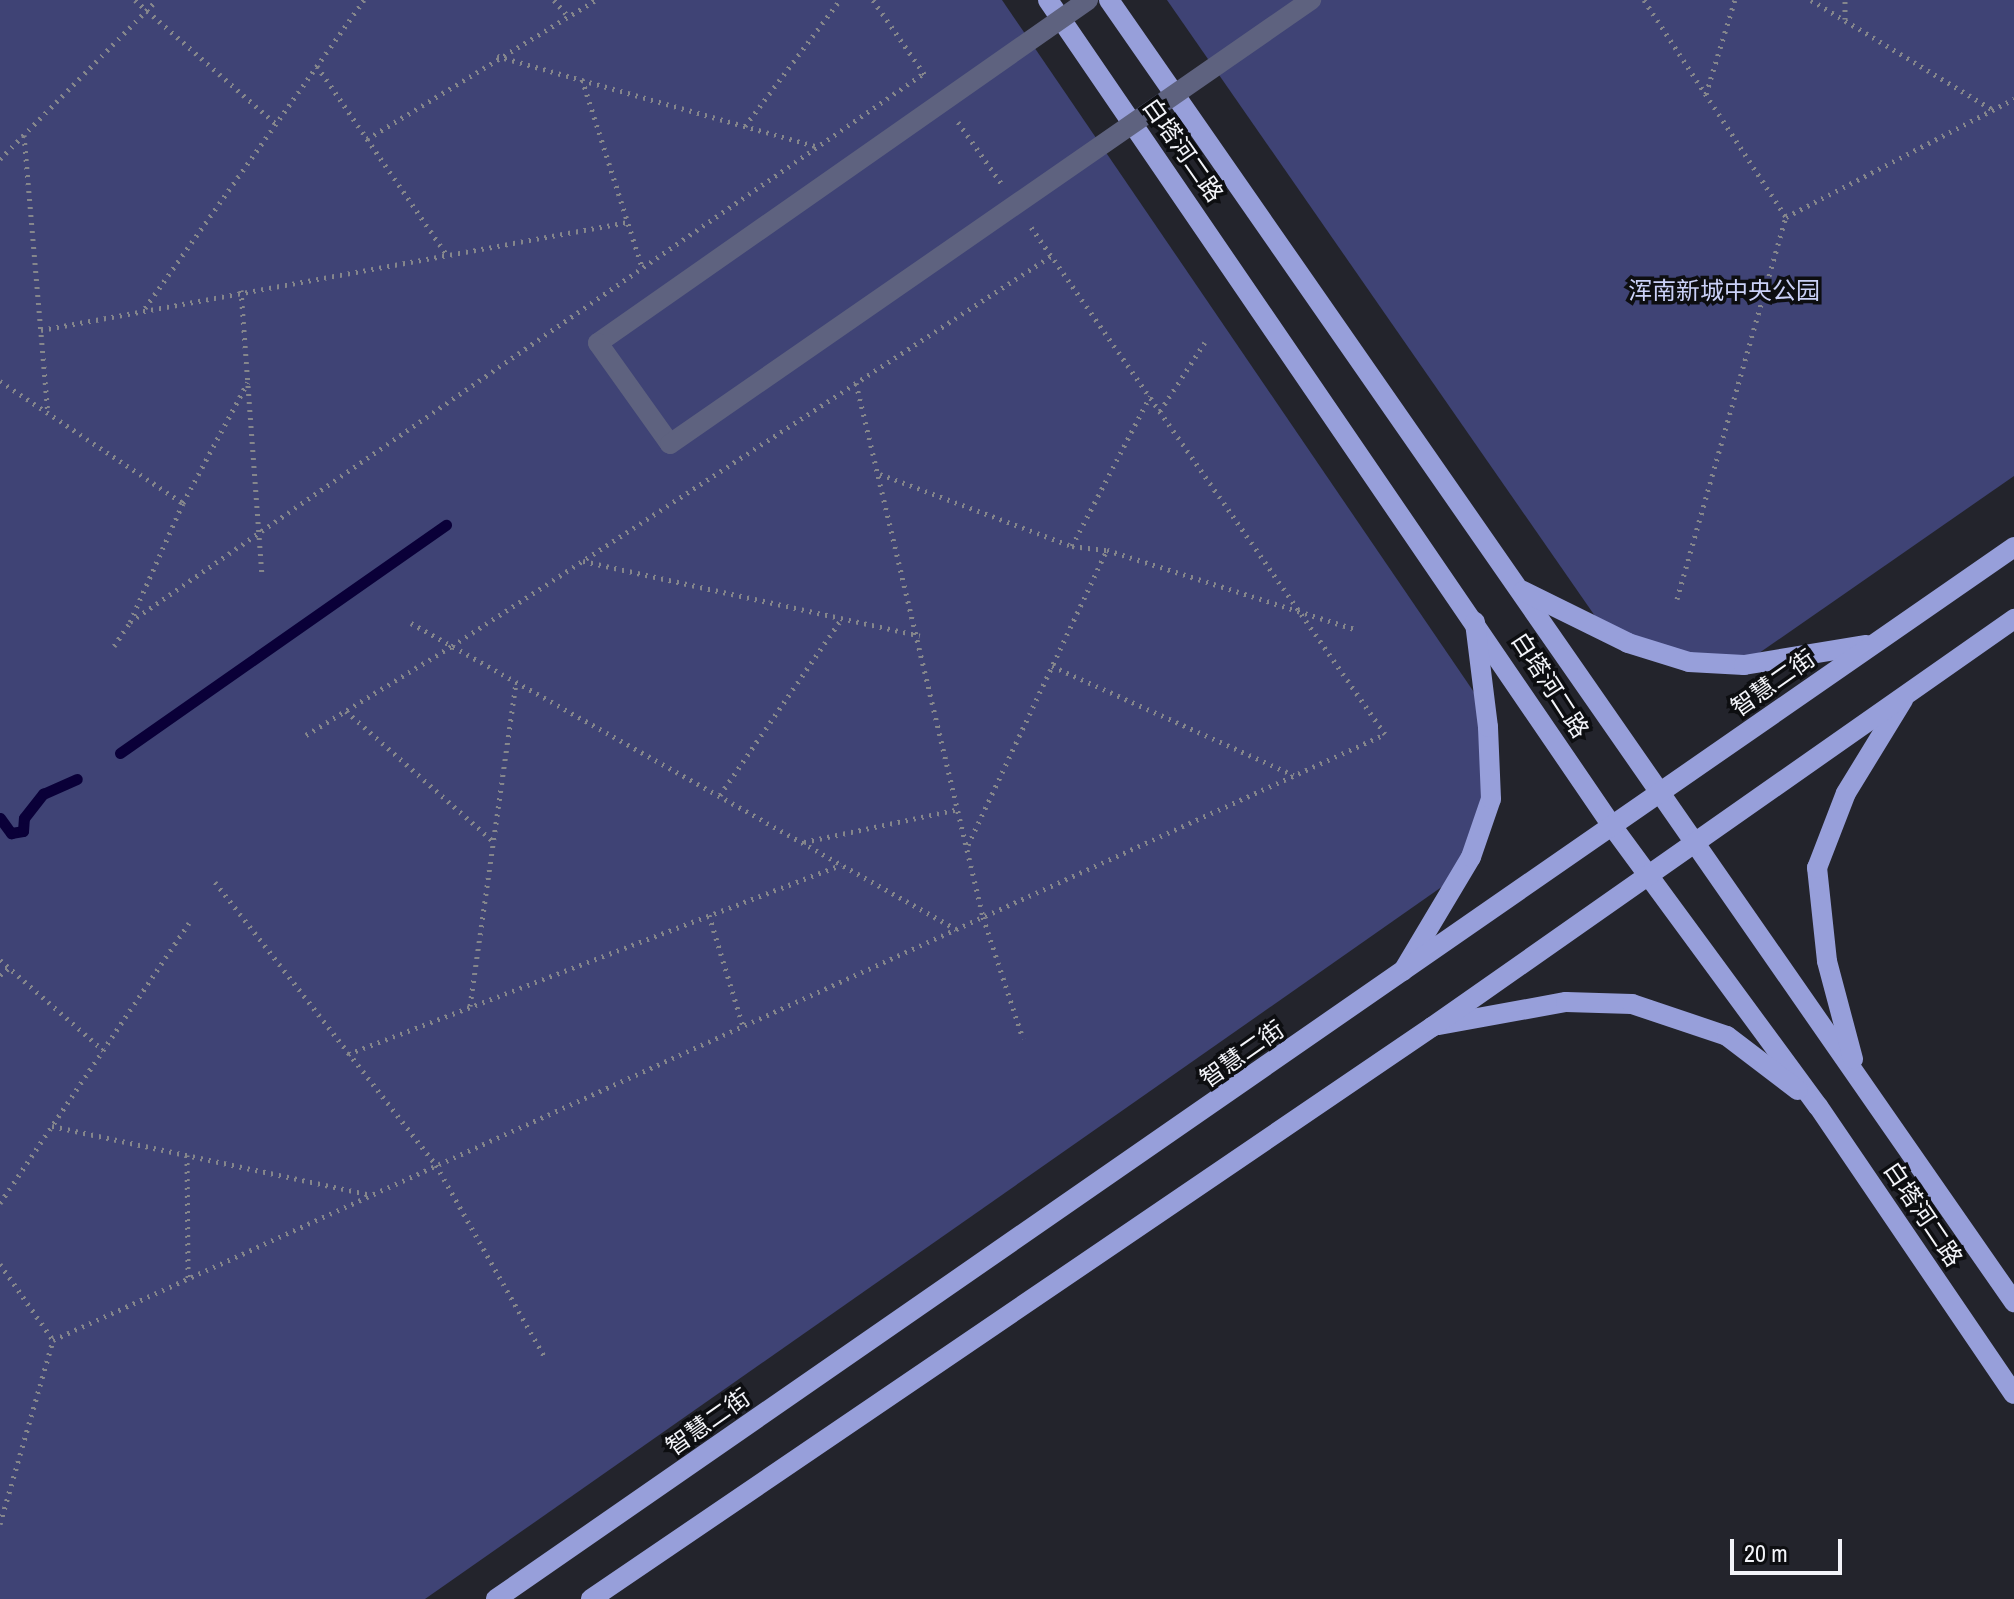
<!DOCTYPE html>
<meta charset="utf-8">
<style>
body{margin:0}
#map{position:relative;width:2014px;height:1599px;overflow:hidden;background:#23242c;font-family:"Archivo Narrow","Noto Sans SC",sans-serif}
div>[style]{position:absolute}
.green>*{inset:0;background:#3f4375}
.stream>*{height:11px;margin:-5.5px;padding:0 5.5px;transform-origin:5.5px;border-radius:5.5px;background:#0a0038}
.path>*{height:5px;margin-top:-2.5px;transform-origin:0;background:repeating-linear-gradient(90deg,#85868c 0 2px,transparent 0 8px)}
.major>*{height:20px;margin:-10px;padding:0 10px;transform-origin:10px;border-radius:10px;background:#979fda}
.minor-bridge>*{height:20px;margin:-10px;padding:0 10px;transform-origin:10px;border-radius:10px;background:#5e627f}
span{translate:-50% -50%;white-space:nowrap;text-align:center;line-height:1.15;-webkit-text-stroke:7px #0d0e11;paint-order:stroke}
.street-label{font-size:24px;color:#f3f4f9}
.park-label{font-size:24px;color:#cbd1f7}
.scale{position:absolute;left:1730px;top:1539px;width:112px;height:36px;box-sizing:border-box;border:4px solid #f3f4f9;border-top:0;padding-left:10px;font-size:24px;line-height:28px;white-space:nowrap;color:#f3f4f9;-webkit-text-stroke:6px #0d0e11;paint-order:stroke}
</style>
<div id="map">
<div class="green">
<i style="clip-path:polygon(0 0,1002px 0,1495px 723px,1473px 865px,425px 1599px,0 1599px)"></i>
<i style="clip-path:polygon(1167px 0,2014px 0,2014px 476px,1739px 667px,1604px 629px)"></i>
</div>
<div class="stream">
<i style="left:120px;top:753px;width:398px;rotate:-35deg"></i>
<i style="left:0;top:818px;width:19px;rotate:54deg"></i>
<i style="left:11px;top:833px;width:12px;rotate:-9deg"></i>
<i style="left:23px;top:831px;width:13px;rotate:-86deg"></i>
<i style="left:24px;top:818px;width:31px;rotate:-52deg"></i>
<i style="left:43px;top:794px;width:37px;rotate:-24deg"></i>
</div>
<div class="path">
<i style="left:135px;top:0;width:188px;rotate:41.3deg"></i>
<i style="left:554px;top:0;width:21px;rotate:49deg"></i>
<i style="left:873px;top:0;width:95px;rotate:55.3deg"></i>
<i style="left:1644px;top:0;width:259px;rotate:56.8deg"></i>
<i style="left:1786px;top:217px;width:257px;rotate:-27.4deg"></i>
<i style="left:1811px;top:0;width:211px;rotate:31.1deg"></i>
<i style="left:1845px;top:19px;width:19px;rotate:-90deg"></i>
<i style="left:497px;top:56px;width:331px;rotate:15.8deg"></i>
<i style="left:317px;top:66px;width:228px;rotate:55.5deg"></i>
<i style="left:582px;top:79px;width:197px;rotate:72.3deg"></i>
<i style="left:1706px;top:94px;width:98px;rotate:-72.9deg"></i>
<i style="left:958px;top:122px;width:75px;rotate:54.8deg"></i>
<i style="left:745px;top:126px;width:158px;rotate:-53deg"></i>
<i style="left:24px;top:135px;width:279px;rotate:85.1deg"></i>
<i style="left:367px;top:139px;width:268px;rotate:-31.3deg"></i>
<i style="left:0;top:159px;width:223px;rotate:-45.4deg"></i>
<i style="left:241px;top:290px;width:285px;rotate:85.8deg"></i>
<i style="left:145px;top:308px;width:378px;rotate:-54.6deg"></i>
<i style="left:41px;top:330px;width:597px;rotate:-10.43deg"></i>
<i style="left:0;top:381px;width:220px;rotate:33.7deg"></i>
<i style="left:856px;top:383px;width:549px;rotate:76.62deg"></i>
<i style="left:983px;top:917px;width:128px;rotate:71.8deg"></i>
<i style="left:1160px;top:411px;width:82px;rotate:-56.9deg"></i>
<i style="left:880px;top:474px;width:205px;rotate:20.6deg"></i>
<i style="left:1072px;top:546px;width:35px;rotate:7deg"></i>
<i style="left:1107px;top:550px;width:259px;rotate:17.7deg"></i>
<i style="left:1072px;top:546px;width:169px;rotate:-62.5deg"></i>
<i style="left:583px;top:561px;width:345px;rotate:12.5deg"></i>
<i style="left:1677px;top:599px;width:397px;rotate:-74.1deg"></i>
<i style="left:130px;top:622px;width:965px;rotate:-34.66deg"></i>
<i style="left:411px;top:623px;width:625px;rotate:29.31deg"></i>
<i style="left:114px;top:646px;width:29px;rotate:-56deg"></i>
<i style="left:130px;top:622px;width:130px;rotate:-66deg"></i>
<i style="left:183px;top:503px;width:137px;rotate:-61.8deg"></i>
<i style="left:1052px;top:666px;width:265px;rotate:24.3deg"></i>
<i style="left:346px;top:711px;width:196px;rotate:41.5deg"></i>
<i style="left:306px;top:735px;width:171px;rotate:-31.4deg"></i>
<i style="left:452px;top:646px;width:715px;rotate:-33.07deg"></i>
<i style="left:720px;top:795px;width:215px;rotate:-55.4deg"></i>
<i style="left:804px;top:842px;width:158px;rotate:-12deg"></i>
<i style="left:968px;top:845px;width:326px;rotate:-64.8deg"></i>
<i style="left:215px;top:882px;width:359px;rotate:52deg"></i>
<i style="left:436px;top:1165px;width:219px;rotate:60.5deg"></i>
<i style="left:709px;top:915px;width:116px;rotate:73deg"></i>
<i style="left:0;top:960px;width:137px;rotate:41.1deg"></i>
<i style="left:0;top:975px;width:11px;rotate:-38deg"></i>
<i style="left:470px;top:1006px;width:327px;rotate:-81.9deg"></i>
<i style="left:348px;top:1054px;width:528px;rotate:-20.98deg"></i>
<i style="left:52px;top:1126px;width:325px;rotate:12.2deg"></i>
<i style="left:187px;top:1155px;width:124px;rotate:89.5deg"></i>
<i style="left:0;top:1203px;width:338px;rotate:-56deg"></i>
<i style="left:0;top:1264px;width:93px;rotate:55.1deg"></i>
<i style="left:0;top:1524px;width:191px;rotate:-73.9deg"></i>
<i style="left:53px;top:1340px;width:1463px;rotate:-24.46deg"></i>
<i style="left:1385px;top:734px;width:618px;rotate:-124.92deg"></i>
</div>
<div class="major">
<i style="left:1048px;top:0;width:1000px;rotate:55.67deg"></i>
<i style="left:1612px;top:826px;width:348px;rotate:53.7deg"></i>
<i style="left:1818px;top:1106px;width:348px;rotate:55.8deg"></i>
<i style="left:1109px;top:0;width:1586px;rotate:55.2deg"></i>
<i style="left:1523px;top:591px;width:117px;rotate:26.3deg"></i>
<i style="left:1628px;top:643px;width:64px;rotate:17.3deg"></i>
<i style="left:1689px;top:662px;width:55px;rotate:3.1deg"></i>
<i style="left:1744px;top:665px;width:124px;rotate:-9.3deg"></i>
<i style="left:1403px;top:971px;width:133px;rotate:-59.2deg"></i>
<i style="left:1471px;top:857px;width:61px;rotate:-71deg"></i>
<i style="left:1491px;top:799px;width:72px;rotate:-92.4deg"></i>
<i style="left:1488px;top:727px;width:106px;rotate:-97.1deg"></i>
<i style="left:1439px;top:1025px;width:129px;rotate:-10.3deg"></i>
<i style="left:1566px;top:1002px;width:66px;rotate:1.7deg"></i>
<i style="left:1632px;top:1004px;width:100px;rotate:18.6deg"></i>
<i style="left:1727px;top:1036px;width:89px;rotate:37.3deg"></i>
<i style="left:1853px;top:1059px;width:101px;rotate:-104.9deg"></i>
<i style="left:1827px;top:961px;width:94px;rotate:-96.1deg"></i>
<i style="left:1817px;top:868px;width:80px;rotate:-68.9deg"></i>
<i style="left:1846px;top:793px;width:109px;rotate:-58.5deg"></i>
<i style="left:496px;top:1599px;width:1847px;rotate:-34.72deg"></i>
<i style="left:591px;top:1599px;width:1017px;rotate:-34.22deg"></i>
<i style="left:1432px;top:1027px;width:711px;rotate:-35.03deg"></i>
</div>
<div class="minor-bridge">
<i style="left:1088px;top:0;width:598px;rotate:145.01deg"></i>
<i style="left:598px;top:343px;width:124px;rotate:54.5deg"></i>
<i style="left:670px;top:444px;width:780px;rotate:-34.71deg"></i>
</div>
<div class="street-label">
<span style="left:1183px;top:150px;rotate:55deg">白塔河二路</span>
<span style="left:1773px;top:683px;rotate:-35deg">智慧二街</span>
<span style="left:1550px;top:685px;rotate:57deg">白塔河二路</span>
<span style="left:1242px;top:1054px;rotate:-35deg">智慧二街</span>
<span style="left:1923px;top:1214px;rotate:56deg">白塔河二路</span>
<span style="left:708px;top:1422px;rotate:-35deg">智慧二街</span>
</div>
<div class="park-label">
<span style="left:1724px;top:291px">浑南新城中央公园</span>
</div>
<div class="scale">20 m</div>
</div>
